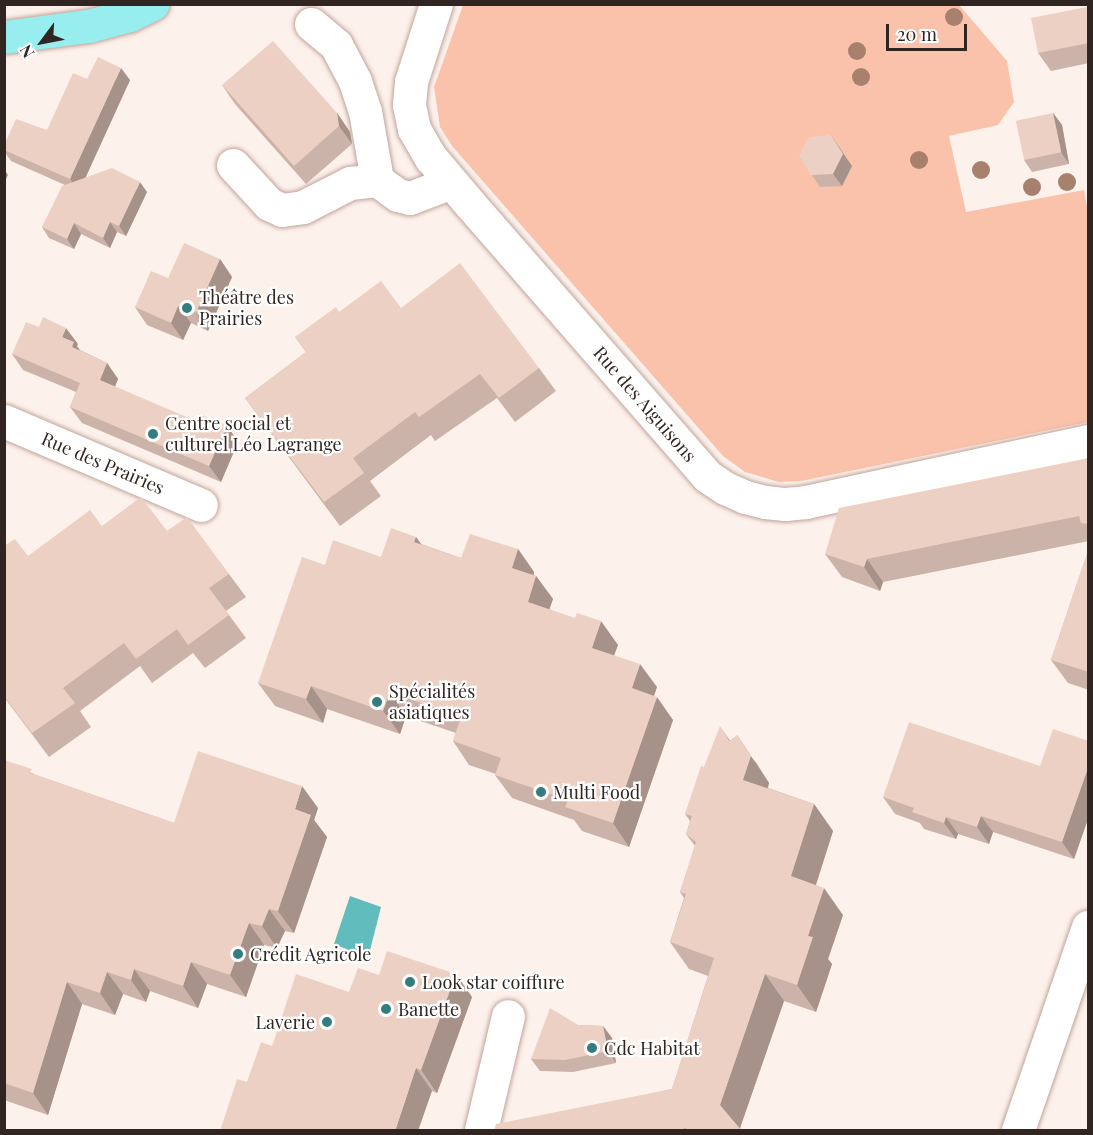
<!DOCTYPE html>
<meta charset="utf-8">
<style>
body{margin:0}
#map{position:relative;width:1093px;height:1135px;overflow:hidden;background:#fdf1ec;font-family:"Playfair Display",serif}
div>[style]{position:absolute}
.green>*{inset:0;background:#fac2aa}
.water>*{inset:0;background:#61bcbd}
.roads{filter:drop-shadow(0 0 2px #c1a59a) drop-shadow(0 0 2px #c1a59a)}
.minor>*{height:33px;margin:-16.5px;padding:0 16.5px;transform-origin:16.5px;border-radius:16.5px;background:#fff}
.major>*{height:33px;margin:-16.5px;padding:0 16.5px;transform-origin:16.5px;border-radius:16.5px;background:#98eeef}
.trees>*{width:18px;height:18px;margin:-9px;border-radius:50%;background:#a7816e}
.wall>*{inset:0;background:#ccb3a9}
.shaded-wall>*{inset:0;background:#a69289}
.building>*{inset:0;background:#edd0c4;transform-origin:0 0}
.dots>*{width:16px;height:16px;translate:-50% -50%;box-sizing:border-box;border:3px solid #fff;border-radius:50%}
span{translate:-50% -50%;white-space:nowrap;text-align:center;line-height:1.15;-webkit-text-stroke:4.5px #fff;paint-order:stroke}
.poi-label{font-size:18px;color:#302521}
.left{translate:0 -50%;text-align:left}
.right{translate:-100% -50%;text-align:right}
.street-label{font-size:18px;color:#302521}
.frame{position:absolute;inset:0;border:6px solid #302521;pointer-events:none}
.north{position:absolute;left:12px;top:12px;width:60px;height:60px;-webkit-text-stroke:4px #fff;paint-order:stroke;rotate:238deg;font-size:16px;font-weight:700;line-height:24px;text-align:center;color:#302521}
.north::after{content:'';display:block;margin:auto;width:21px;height:27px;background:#302521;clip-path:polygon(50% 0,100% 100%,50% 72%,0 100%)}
.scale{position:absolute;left:886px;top:24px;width:81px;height:27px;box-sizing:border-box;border:3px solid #302521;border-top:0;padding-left:8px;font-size:18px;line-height:21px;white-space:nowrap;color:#302521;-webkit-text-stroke:4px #fff;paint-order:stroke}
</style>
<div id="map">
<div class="green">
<i style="clip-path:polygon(463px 5px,959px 5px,1007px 61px,1014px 102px,998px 125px,949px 136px,966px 212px,1084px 190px,1088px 212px,1088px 422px,801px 481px,779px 482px,745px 472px,723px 456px,452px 146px,440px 127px,434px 87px)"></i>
</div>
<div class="water">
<i style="clip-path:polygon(350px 896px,381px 907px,368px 958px,334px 944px)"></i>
</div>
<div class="roads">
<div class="minor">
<i style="left:436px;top:4px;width:82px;rotate:107.8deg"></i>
<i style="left:411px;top:82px;width:23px;rotate:95deg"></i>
<i style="left:409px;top:105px;width:25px;rotate:78deg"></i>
<i style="left:414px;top:129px;width:34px;rotate:60deg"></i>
<i style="left:431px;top:158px;width:60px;rotate:49.7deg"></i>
<i style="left:470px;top:204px;width:361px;rotate:48.9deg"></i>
<i style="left:707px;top:476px;width:22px;rotate:34deg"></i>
<i style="left:725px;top:488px;width:22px;rotate:24deg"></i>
<i style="left:745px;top:497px;width:21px;rotate:14deg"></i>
<i style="left:765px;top:502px;width:20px;rotate:6deg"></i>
<i style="left:785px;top:504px;width:21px;rotate:-5deg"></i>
<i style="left:806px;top:502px;width:289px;rotate:-12.2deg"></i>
<i style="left:311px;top:24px;width:33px;rotate:40deg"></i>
<i style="left:336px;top:45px;width:41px;rotate:62.2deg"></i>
<i style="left:355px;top:81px;width:32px;rotate:72deg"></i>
<i style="left:365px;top:111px;width:70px;rotate:80.1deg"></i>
<i style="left:233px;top:165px;width:53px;rotate:47.3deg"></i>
<i style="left:269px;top:204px;width:14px;rotate:25deg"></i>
<i style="left:282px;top:210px;width:21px;rotate:-8deg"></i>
<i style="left:303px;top:207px;width:53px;rotate:-27.1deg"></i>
<i style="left:350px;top:183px;width:27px;rotate:-6deg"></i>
<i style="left:377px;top:180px;width:26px;rotate:36deg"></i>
<i style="left:398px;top:195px;width:12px;rotate:14deg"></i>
<i style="left:410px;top:198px;width:44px;rotate:-21.3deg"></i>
<i style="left:4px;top:421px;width:214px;rotate:23.1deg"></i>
<i style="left:481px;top:1130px;width:117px;rotate:-76.7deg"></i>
<i style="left:1018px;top:1130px;width:215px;rotate:-71deg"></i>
</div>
<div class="major">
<i style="left:4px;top:37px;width:85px;rotate:-7.5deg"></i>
<i style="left:88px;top:26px;width:43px;rotate:-14.7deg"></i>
<i style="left:130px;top:15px;width:25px;rotate:-26deg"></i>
</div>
</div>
<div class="trees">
<i style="left:954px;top:17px"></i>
<i style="left:857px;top:51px"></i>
<i style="left:861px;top:77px"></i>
<i style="left:919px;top:160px"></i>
<i style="left:981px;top:170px"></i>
<i style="left:1067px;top:182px"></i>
<i style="left:1032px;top:187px"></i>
</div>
<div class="wall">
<i style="clip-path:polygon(1089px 4px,1089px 63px,1051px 71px,1038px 53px,1087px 7px)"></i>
<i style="clip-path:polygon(87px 79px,130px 80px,85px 178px,147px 192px,126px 236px,117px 232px,110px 248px,81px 234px,74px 249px,49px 238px,42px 227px,65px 185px,11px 161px,4px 151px,4px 145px,47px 130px)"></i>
<i style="clip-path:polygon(222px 85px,337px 113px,350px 132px,352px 144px,306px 184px,235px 104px)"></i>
<i style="clip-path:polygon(1053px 113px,1062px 125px,1069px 164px,1032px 172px,1024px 160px)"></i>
<i style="clip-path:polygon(799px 156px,852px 166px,842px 186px,820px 187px)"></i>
<i style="clip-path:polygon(220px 259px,232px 277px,208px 331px,191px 323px,183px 340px,147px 325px,135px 307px,168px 278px)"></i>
<i style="clip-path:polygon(401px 308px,539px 368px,556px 391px,515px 422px,497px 398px,435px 441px,431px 435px,370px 481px,381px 496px,340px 526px,262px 421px,245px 398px,306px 352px,295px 337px,339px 312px)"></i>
<i style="clip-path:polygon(78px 344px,77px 346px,80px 350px,107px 363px,118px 379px,115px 387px,238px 442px,221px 482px,82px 423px,70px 407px,76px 392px,23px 370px,12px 354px)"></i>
<i style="clip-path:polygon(1089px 458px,1089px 541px,883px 582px,880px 591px,842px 577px,825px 554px)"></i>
<i style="clip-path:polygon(102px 526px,167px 531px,229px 574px,246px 597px,226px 611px,246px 638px,205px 668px,193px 653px,152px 683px,140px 666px,80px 711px,91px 727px,49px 757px,4px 697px,4px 546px,28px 556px)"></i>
<i style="clip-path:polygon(416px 537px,421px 544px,461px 558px,518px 549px,534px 572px,534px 575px,536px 576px,553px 599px,549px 609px,618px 645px,614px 655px,657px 687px,654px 696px,673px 720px,629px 847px,582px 831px,574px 820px,512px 798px,495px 775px,496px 774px,469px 765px,453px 741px,456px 733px,406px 716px,400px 734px,327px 709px,323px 723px,275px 706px,258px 683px,325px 565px,381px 557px)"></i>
<i style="clip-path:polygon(1089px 548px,1089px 690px,1068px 683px,1051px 660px)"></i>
<i style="clip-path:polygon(729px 740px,756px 762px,769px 783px,768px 788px,814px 804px,833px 831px,816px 885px,843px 915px,828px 959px,832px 964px,816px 1012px,784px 1001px,740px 1128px,742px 1131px,494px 1131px,672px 1089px,708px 976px,689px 969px,670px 942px,684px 898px,680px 892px,695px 846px,686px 834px,690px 821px,685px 814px,704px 767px)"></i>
<i style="clip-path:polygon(1089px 741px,1089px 816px,1074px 859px,993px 832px,989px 844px,958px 834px,956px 839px,924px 829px,920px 823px,895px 814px,883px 797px,1040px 766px)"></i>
<i style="clip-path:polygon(4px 760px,36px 775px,174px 823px,318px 808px,314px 820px,327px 837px,294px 933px,285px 931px,277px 948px,264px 945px,246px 997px,207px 984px,198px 1008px,150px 991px,146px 1002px,123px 994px,115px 1015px,82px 1004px,48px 1115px,4px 1100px)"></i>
<i style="clip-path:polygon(379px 975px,472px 997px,437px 1093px,432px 1091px,247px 1082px,272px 1046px,349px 992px)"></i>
<i style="clip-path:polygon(578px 1025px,603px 1026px,612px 1038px,616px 1063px,573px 1072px,540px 1071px,531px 1059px)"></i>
</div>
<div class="shaded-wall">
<i style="clip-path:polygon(121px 68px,130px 80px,79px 192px,70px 179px)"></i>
<i style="clip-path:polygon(337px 113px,350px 132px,352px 144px,339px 126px)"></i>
<i style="clip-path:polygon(1053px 113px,1062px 125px,1069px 164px,1061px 152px)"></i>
<i style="clip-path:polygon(831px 135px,852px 166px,842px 186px,833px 174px)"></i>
<i style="clip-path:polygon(4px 169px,8px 175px,4px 183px)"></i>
<i style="clip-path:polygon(140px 182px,147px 192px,126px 236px,119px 226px)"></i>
<i style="clip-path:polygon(110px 222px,117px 232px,110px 248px,103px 238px)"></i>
<i style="clip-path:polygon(74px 223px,81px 234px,74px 249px,67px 239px)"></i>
<i style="clip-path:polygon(220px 259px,232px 277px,208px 331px,196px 313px)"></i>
<i style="clip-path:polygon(178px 306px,191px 323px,183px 340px,171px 323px)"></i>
<i style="clip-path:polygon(66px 328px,78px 344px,77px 346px,85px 359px,62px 337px)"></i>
<i style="clip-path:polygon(107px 363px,118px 379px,111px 396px,100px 380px)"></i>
<i style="clip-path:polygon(227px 425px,238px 442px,221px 482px,209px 466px)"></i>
<i style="clip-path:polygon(416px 537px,432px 560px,414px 542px)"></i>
<i style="clip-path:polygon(518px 549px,534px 572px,528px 591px,512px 568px)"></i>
<i style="clip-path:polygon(867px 559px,883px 582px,880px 591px,864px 567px)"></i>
<i style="clip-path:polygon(536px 576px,553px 599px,544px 625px,528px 602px)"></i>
<i style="clip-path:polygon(601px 621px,618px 645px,608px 671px,592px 648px)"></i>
<i style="clip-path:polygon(640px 664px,657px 687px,648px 712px,632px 688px)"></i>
<i style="clip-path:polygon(311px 686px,327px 709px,323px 723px,306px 699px)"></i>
<i style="clip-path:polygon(390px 692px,406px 716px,400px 734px,383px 711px)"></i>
<i style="clip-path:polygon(657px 697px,673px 720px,629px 847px,613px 823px)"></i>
<i style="clip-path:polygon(720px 726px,738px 753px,737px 735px,769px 783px,762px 807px,743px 780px,729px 741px)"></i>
<i style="clip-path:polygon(1089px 765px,1089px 816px,1074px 859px,1062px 842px)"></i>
<i style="clip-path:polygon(302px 786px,318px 808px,314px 820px,327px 837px,294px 933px,278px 911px,295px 809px)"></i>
<i style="clip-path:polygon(814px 804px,833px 831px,810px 903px,791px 876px)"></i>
<i style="clip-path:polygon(981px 816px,993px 832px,989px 844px,977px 827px)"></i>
<i style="clip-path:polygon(946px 817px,958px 834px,956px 839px,944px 823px)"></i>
<i style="clip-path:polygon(824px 888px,843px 915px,828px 959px,832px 964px,816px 1012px,797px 985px,808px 936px)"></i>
<i style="clip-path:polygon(269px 909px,285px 931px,277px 948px,262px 926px)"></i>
<i style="clip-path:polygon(249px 923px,264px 945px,246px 997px,230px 975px)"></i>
<i style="clip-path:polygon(191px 962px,207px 984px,198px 1008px,183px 986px)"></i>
<i style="clip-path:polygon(134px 969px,150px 991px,146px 1002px,131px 980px)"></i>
<i style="clip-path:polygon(107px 972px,123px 994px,115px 1015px,100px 993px)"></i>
<i style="clip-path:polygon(456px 974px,472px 997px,437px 1093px,421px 1070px)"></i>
<i style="clip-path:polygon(765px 974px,784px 1001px,739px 1131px,720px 1105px)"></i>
<i style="clip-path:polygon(67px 982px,82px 1004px,48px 1115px,33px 1093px)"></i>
<i style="clip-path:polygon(603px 1026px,612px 1038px,616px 1063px,608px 1051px)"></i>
<i style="clip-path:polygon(416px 1068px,432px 1091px,418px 1131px,395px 1131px)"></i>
</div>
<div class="building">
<i style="clip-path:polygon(1087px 4px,1089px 4px,1089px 43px,1038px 53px,1031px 18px,1087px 7px)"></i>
<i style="clip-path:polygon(273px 41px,337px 113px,339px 126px,294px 166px,222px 85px)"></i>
<i style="clip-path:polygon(98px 57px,121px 68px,70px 179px,4px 150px,4px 145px,16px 119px,47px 130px,73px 73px,87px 79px)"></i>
<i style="left:1053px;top:113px;width:40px;height:38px;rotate:78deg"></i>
<i style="clip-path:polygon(831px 135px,843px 154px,833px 174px,811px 175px,799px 156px,809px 137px)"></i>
<i style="clip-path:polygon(112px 168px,140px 182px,119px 226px,110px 222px,103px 238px,74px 223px,67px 239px,42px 227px,62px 186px)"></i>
<i style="clip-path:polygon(184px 243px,220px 259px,196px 313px,178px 306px,171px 323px,135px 307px,151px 271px,168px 278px)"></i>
<i style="clip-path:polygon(460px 263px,539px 368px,499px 398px,480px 374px,419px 417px,415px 412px,353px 458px,364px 473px,324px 502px,245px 398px,306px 352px,295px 337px,336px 307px,339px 312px,381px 281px,401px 308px)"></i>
<i style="clip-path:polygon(43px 317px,66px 328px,62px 337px,74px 342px,72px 347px,107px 363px,100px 380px,196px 421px,199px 414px,227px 425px,209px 466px,70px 407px,80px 383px,12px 354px,26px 322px,39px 327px)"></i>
<i style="clip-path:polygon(1089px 458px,1089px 529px,1088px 524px,1081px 523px,1079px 516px,867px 559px,864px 567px,825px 554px,839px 508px)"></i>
<i style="clip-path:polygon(141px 497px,167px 531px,187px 517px,229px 574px,209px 588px,229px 615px,188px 645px,177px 629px,136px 659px,124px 643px,63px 688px,75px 703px,32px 733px,4px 696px,4px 546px,15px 539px,28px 556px,90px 510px,102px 526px)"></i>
<i style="clip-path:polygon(391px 528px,416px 537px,414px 542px,461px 558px,470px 534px,518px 549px,512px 568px,536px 576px,528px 602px,575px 618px,577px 613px,601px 621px,592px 648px,640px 664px,632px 688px,657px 697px,613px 823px,565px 807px,568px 800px,495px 775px,501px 758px,453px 741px,461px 717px,390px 692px,383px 711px,311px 686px,306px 699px,258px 683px,302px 557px,325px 565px,333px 540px,381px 557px)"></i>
<i style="clip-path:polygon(1089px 548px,1089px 672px,1051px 660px)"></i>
<i style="clip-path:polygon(909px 722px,1040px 766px,1053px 729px,1089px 741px,1089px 765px,1062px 842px,981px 816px,977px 827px,946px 817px,944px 823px,912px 812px,914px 808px,883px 797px)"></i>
<i style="clip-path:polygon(720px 726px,729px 741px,737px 735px,751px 756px,743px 780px,814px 804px,791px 876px,824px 888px,808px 936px,813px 937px,797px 985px,765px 974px,720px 1105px,742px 1131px,689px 1131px,686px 1128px,672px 1131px,494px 1131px,496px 1124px,672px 1089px,714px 958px,670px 942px,686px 894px,680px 892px,696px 842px,686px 834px,692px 816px,685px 814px,701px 766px,704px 767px)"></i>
<i style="clip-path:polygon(198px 751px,302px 786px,295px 809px,311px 815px,278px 911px,269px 909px,262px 926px,249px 923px,230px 975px,191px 962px,183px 986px,134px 969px,131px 980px,107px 972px,100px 993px,67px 982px,33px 1093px,4px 1083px,4px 760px,32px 769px,30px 773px,174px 823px)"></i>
<i style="clip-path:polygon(387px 951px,456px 974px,421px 1070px,416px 1068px,395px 1131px,220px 1131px,237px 1079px,247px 1082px,261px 1042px,272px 1046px,296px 974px,349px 992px,358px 968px,379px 975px)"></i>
<i style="clip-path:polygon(550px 1008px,578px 1025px,603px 1026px,608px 1051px,565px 1060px,531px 1059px)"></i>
</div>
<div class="dots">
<i style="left:187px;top:308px;background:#337d7e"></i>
<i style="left:153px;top:434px;background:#337d7e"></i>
<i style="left:377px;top:702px;background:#337d7e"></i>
<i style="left:541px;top:792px;background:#337d7e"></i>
<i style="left:238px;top:954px;background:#337d7e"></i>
<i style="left:410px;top:982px;background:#337d7e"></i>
<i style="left:386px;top:1009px;background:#337d7e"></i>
<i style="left:327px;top:1022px;background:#337d7e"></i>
<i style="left:592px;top:1048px;background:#337d7e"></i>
</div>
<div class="poi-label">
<span class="left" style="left:199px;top:308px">Théâtre des<br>Prairies</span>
<span class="left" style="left:165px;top:434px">Centre social et<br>culturel Léo Lagrange</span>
<span class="left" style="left:389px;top:702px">Spécialités<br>asiatiques</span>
<span class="left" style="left:553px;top:792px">Multi Food</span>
<span class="left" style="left:250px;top:954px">Crédit Agricole</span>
<span class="left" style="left:422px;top:982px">Look star coiffure</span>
<span class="left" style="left:398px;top:1009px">Banette</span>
<span class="right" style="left:315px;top:1022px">Laverie</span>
<span class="left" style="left:604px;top:1048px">Cdc Habitat</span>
</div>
<div class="street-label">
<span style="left:645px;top:404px;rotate:49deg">Rue des Aiguisons</span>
<span style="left:103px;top:463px;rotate:23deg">Rue des Prairies</span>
</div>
<div class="frame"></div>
<div class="north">N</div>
<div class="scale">20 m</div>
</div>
